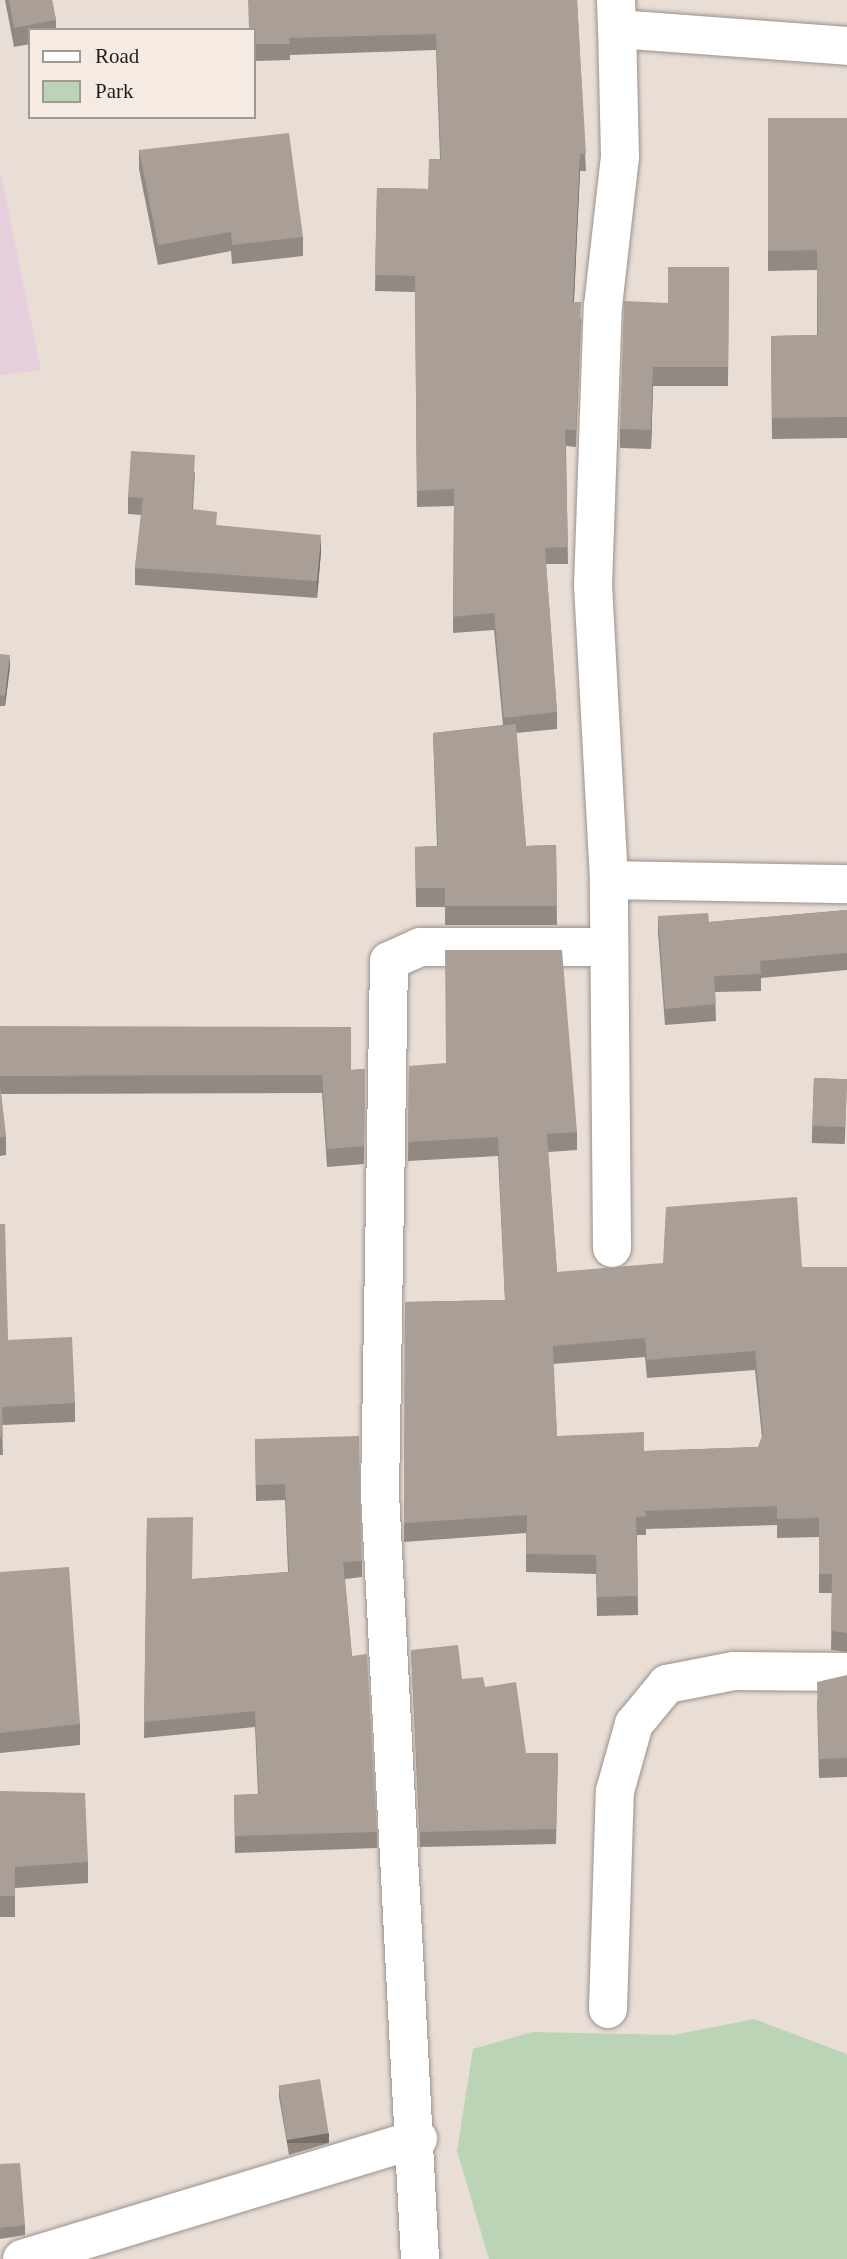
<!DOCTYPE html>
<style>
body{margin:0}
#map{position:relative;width:847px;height:2259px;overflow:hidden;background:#e9ded6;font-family:"Times New Roman",serif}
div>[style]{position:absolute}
.education>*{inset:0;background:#e6cfdc}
.green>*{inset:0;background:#bad4b5}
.roads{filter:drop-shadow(0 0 2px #9b918a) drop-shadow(0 0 2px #9b918a)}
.minor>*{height:38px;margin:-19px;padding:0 19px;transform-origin:19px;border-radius:19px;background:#fff}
.wall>*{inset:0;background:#918982;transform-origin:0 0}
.shaded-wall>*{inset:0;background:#766f6a;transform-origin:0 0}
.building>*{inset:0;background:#a99f97;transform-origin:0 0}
span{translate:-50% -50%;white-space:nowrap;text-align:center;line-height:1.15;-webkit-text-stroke:5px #f6ebe3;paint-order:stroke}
.legend{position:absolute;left:28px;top:28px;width:228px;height:91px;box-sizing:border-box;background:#f6ebe3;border:2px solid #a19993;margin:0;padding:9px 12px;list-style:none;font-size:21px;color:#221e1b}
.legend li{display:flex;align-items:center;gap:14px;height:35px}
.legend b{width:35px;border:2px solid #a19993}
</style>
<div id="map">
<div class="education">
<i style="clip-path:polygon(0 170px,41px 370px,0 375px)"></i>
</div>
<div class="green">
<i style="clip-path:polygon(754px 2019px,847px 2054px,847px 2259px,489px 2259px,457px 2151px,473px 2049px,532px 2032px,673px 2035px)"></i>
</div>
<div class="roads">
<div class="minor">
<i style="left:616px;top:0;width:29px;rotate:88deg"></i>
<i style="left:617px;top:29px;width:231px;rotate:4.2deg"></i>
<i style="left:609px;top:880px;width:238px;rotate:1deg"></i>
<i style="left:612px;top:1248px;width:368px;rotate:-90.5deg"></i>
<i style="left:609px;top:880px;width:294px;rotate:-93.1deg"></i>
<i style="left:593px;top:586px;width:280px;rotate:-88deg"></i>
<i style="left:603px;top:306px;width:150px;rotate:-83.5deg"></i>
<i style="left:620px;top:157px;width:128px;rotate:-91.3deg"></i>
<i style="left:608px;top:2009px;width:218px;rotate:-88.2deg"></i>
<i style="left:615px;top:1791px;width:70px;rotate:-74.2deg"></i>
<i style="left:634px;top:1724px;width:52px;rotate:-50.5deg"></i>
<i style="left:667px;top:1684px;width:68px;rotate:-11deg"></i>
<i style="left:734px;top:1671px;width:113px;rotate:0.5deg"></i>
<i style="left:22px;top:2259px;width:414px;rotate:-16.9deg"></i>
<i style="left:420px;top:2259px;width:767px;rotate:-92.99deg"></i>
<i style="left:380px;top:1493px;width:532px;rotate:-89.03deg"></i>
<i style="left:389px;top:961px;width:34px;rotate:-24deg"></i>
<i style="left:420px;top:947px;width:189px"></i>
</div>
</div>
<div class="wall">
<i style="clip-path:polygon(5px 0,52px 0,56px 20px,56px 30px,30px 30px,30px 44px,14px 47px)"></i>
<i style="clip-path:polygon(577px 0,586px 171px,580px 171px,574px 302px,581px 319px,576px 447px,566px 446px,568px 564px,546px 564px,557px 712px,557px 729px,516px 733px,526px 846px,556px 845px,557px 925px,445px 925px,445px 907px,416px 907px,415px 847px,437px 846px,433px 733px,503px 725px,494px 630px,453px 633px,454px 506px,417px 507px,415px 292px,375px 291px,377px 188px,428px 189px,440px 159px,436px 50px,290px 55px,290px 60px,254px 61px,254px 30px)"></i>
<i style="clip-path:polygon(768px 118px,847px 118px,847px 438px,772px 439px,771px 336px,817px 335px,817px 270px,768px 271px)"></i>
<i style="clip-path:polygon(139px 150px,303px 237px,303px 256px,232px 264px,231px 251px,158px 265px,139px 169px)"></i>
<i style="clip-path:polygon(729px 267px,728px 386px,653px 386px,651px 449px,620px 448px,620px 429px,668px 303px)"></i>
<i style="clip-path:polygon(195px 472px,193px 510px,217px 525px,321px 552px,317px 598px,135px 585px,135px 568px,141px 515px,128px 514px,128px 497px)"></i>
<i style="clip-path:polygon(0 654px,10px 666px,5px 706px,0 706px)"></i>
<i style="clip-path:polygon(847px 910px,847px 970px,761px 978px,761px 991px,715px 992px,716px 1021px,665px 1025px,658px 933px,658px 916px,709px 922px)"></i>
<i style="clip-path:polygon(0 1026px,351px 1070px,365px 1069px,364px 1164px,327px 1167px,322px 1093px,1px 1094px,6px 1137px,6px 1155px,0 1156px)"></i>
<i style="clip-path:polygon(evenodd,409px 1066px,577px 1132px,577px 1150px,548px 1152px,557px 1272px,847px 1267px,847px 1652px,831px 1650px,832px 1593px,819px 1593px,819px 1537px,777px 1538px,777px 1525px,646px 1529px,646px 1535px,637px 1535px,638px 1615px,597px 1616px,596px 1574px,526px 1572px,526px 1533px,404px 1542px,405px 1302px,505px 1300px,498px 1156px,408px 1161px,409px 1066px,645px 1357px,647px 1378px,755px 1370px,762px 1437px,758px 1447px,644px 1451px,557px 1436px,553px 1364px,645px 1357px)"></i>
<i style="left:814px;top:1078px;width:33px;height:65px;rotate:2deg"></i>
<i style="clip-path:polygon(0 1224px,8px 1340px,75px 1403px,75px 1422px,2px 1425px,3px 1455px,0 1455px)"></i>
<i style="clip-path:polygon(255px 1439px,362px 1561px,362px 1577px,345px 1579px,352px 1656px,377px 1832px,377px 1848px,235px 1853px,234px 1795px,258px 1794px,255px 1727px,144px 1738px,147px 1518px,192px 1579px,288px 1572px,285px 1500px,256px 1501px)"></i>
<i style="clip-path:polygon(0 1572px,80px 1724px,80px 1745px,0 1753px)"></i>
<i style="clip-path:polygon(411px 1650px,462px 1679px,485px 1687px,526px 1753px,558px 1753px,556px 1844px,420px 1847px)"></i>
<i style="clip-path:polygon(847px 1675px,847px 1777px,819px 1778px,817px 1700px)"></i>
<i style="clip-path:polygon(0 1791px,88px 1862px,88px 1883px,15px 1888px,15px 1917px,0 1917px)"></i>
<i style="clip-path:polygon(279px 2087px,329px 2143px,289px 2155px,279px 2097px)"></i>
<i style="clip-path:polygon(0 2164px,25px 2225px,25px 2235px,0 2239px)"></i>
</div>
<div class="shaded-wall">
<i style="clip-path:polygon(580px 154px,580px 171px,573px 319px,573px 302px)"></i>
<i style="clip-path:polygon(653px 367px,653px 386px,651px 449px,651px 430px)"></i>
<i style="clip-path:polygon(321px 535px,321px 552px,317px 598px,317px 581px)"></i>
<i style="clip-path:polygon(10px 655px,10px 666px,5px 706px,5px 696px)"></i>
<i style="left:329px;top:2133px;width:10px;height:42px;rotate:90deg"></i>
</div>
<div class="building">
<i style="clip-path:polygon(9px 0,52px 0,56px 20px,14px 28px)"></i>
<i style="clip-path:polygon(248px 0,577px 0,586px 154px,580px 154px,573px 302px,581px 302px,576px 430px,565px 430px,568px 547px,545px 548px,557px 712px,504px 718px,494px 613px,453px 617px,454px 489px,417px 491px,415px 276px,375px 275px,377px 188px,428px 189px,429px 159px,441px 159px,436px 34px,289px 38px,290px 44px,254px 44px,254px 30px,249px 30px)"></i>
<i style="clip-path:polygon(768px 118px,847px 118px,847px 417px,772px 418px,771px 336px,818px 335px,817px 250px,768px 251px)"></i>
<i style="clip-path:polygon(289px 133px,303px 237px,232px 245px,231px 232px,158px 245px,139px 150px)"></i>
<i style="clip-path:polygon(668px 267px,729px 267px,728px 367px,653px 367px,651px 430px,620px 429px,624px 301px,668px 303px)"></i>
<i style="clip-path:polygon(131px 451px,195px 455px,192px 509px,217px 512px,216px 525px,321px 535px,317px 581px,135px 568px,143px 498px,128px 497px)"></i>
<i style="clip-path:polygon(0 654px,10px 655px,5px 696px,0 695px)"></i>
<i style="clip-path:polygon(516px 724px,526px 846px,556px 845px,557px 906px,445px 906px,445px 888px,416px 888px,415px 847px,438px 846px,433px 733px)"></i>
<i style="clip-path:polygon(847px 910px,847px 953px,760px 961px,761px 974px,714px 976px,716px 1004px,665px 1009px,658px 916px,708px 913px,709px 922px)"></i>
<i style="clip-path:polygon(evenodd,445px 950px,562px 950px,577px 1132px,547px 1134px,557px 1272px,663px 1263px,666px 1207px,797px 1197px,802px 1267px,847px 1267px,847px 1633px,831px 1631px,832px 1574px,819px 1574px,819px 1518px,777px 1519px,777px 1506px,645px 1511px,646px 1516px,636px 1517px,638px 1596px,597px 1597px,596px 1555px,526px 1554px,527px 1515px,404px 1523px,405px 1302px,505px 1300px,498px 1137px,408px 1142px,409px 1066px,446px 1063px,445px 950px,645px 1338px,647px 1360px,755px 1351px,763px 1434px,758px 1447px,644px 1451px,644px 1432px,557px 1436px,553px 1346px,645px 1338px)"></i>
<i style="clip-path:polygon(0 1026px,351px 1027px,351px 1070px,365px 1069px,364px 1146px,327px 1149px,322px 1075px,0 1076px)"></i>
<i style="left:814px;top:1078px;width:33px;height:48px;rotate:2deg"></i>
<i style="clip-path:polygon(0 1086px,6px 1137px,0 1137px)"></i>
<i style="clip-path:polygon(0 1224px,5px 1224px,8px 1340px,72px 1337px,75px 1403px,2px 1407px,3px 1437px,0 1437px)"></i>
<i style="clip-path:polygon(359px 1436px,362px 1561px,343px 1562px,352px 1656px,367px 1654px,377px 1832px,235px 1836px,234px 1795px,259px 1794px,255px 1711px,144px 1722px,147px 1518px,193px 1517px,192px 1579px,289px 1572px,285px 1484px,256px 1485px,255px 1439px)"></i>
<i style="clip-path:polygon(69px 1567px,80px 1724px,0 1733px,0 1572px)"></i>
<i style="clip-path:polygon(458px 1645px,462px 1679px,483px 1677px,485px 1687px,516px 1682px,526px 1753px,558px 1753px,556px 1829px,420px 1832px,411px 1650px)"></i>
<i style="clip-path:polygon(847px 1675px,847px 1758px,819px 1759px,817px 1682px)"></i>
<i style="clip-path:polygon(0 1791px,85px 1793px,88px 1862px,15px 1867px,15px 1896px,0 1896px)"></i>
<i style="left:320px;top:2079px;width:55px;height:42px;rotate:81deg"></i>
<i style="clip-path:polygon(20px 2163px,25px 2225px,0 2228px,0 2164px)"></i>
</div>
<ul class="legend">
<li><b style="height:9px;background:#fff"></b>Road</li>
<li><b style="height:19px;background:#bad4b5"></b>Park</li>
</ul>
</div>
